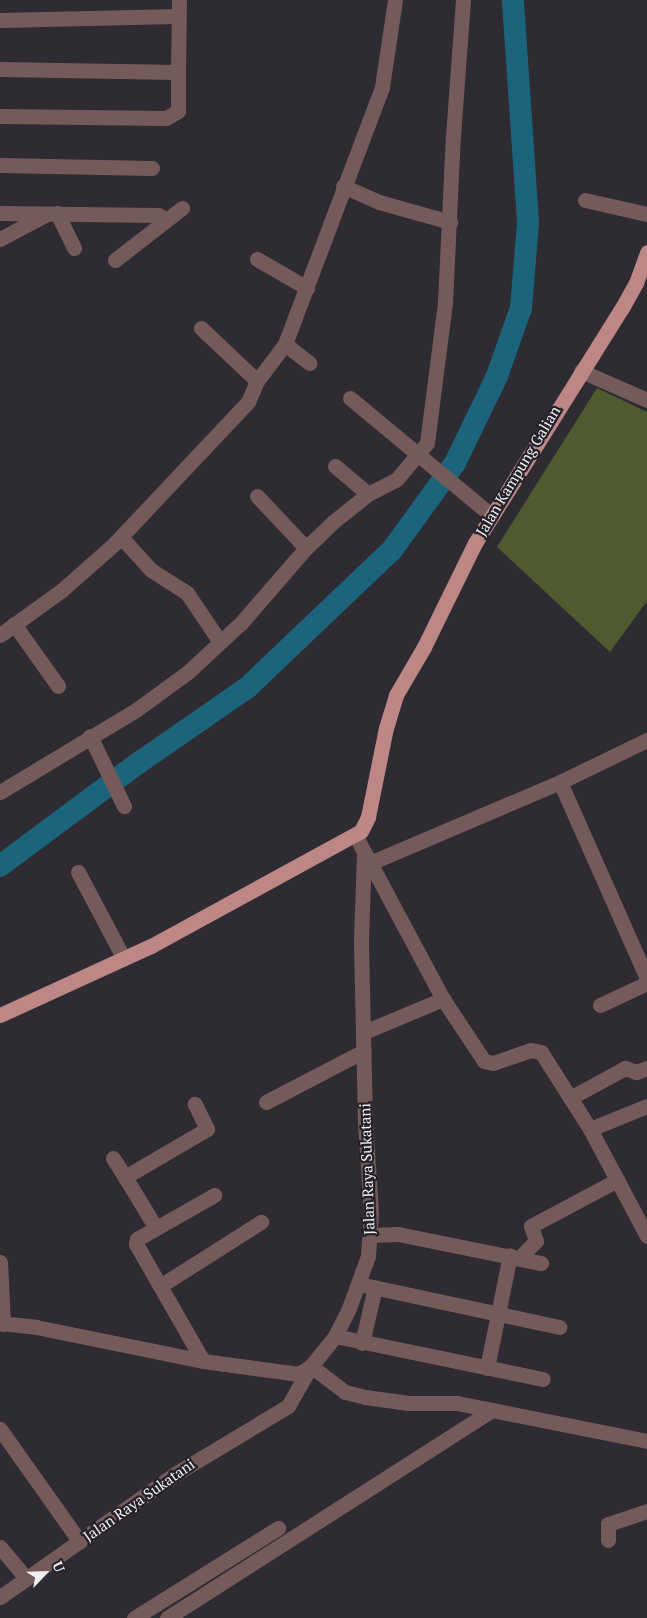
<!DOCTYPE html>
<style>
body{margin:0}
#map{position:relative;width:647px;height:1618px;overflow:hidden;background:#2e2b33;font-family:"PT Serif",serif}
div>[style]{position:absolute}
.green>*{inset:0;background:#4f5a2f}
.river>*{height:22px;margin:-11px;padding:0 11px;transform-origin:11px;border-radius:11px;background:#1b647b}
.minor>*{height:15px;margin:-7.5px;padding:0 7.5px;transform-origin:7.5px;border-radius:7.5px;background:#755a5a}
.major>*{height:15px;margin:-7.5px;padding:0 7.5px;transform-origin:7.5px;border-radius:7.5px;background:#bc8785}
span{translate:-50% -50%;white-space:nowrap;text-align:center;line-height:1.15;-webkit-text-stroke:4.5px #242129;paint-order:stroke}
.street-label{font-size:15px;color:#f1eff4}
.north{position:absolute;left:20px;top:1548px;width:50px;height:50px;-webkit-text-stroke:4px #242129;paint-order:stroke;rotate:66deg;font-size:14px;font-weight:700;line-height:20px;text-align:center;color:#f1eff4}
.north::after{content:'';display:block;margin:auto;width:18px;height:22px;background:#f1eff4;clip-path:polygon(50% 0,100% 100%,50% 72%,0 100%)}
</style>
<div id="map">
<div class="green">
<i style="clip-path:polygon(597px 388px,647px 412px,647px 601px,610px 652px,497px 547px)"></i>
</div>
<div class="river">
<i style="left:0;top:866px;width:171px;rotate:-36.7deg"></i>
<i style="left:137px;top:764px;width:135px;rotate:-34.7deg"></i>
<i style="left:248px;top:687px;width:199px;rotate:-43.6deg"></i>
<i style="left:392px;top:550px;width:107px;rotate:-54.1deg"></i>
<i style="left:455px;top:463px;width:97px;rotate:-64.2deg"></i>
<i style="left:497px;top:376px;width:72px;rotate:-70.6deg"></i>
<i style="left:521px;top:308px;width:86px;rotate:-85.3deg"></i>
<i style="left:528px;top:222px;width:223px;rotate:-93.9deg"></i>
</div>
<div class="minor">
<i style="left:0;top:20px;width:178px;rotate:-1.3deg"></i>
<i style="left:0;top:69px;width:178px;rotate:1deg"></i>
<i style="left:178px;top:72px;width:72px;rotate:-89.2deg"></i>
<i style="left:0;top:116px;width:166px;rotate:0.7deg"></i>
<i style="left:166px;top:118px;width:14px;rotate:-30deg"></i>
<i style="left:178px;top:111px;width:39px;rotate:-90deg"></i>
<i style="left:0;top:165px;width:152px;rotate:1.1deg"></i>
<i style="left:343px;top:186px;width:39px;rotate:24deg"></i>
<i style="left:379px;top:202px;width:74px;rotate:15.7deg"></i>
<i style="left:585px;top:200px;width:64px;rotate:12.7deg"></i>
<i style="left:0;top:213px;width:158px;rotate:0.7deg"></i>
<i style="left:158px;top:215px;width:9px;rotate:27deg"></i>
<i style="left:57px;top:213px;width:39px;rotate:64deg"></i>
<i style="left:0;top:239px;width:53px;rotate:-28deg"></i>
<i style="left:257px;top:259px;width:58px;rotate:30.1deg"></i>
<i style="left:115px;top:260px;width:85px;rotate:-37.8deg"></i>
<i style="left:201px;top:328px;width:77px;rotate:43.4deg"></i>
<i style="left:285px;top:344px;width:31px;rotate:38deg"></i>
<i style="left:581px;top:371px;width:72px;rotate:23.7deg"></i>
<i style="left:350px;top:398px;width:183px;rotate:39.7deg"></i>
<i style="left:335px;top:466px;width:43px;rotate:40.3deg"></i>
<i style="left:257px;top:496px;width:71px;rotate:46.7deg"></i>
<i style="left:121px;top:537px;width:45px;rotate:47.7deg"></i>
<i style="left:151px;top:570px;width:43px;rotate:32.6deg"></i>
<i style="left:187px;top:593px;width:59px;rotate:56deg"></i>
<i style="left:14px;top:624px;width:76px;rotate:54.6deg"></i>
<i style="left:0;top:635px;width:77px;rotate:-36deg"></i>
<i style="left:62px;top:590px;width:69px;rotate:-41.5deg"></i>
<i style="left:114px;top:544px;width:195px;rotate:-46.7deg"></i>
<i style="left:248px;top:402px;width:23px;rotate:-67deg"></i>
<i style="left:257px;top:381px;width:46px;rotate:-52.9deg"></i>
<i style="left:285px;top:344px;width:275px;rotate:-69.3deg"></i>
<i style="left:382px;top:87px;width:88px;rotate:-81.5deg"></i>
<i style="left:90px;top:736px;width:78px;rotate:64.1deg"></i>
<i style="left:560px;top:782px;width:214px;rotate:66.1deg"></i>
<i style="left:0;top:792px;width:159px;rotate:-31.1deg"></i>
<i style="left:136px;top:710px;width:64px;rotate:-36.2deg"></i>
<i style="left:188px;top:672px;width:72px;rotate:-42.8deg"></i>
<i style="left:241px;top:623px;width:99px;rotate:-49.1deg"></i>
<i style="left:306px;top:548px;width:37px;rotate:-44deg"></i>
<i style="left:333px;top:522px;width:45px;rotate:-38.7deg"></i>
<i style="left:368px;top:494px;width:31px;rotate:-27deg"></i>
<i style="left:396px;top:480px;width:48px;rotate:-50deg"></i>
<i style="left:427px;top:443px;width:141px;rotate:-82.7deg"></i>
<i style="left:445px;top:303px;width:167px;rotate:-87.3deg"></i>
<i style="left:453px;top:136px;width:136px;rotate:-85.8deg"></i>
<i style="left:366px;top:855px;width:163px;rotate:61.9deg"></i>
<i style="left:370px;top:863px;width:207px;rotate:-23.1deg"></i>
<i style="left:560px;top:782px;width:97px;rotate:-25.8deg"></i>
<i style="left:78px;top:872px;width:98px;rotate:62.1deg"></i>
<i style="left:600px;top:1005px;width:52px;rotate:-25.1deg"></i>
<i style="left:364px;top:1032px;width:86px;rotate:-22.7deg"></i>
<i style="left:443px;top:999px;width:74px;rotate:56.5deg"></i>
<i style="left:484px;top:1061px;width:9px;rotate:13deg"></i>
<i style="left:493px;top:1063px;width:39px;rotate:-19deg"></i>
<i style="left:530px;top:1050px;width:11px;rotate:10deg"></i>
<i style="left:541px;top:1052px;width:91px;rotate:57.5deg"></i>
<i style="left:590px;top:1129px;width:121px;rotate:62deg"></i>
<i style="left:570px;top:1098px;width:63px;rotate:-28.6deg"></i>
<i style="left:625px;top:1068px;width:12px;rotate:20deg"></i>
<i style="left:636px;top:1072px;width:12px;rotate:-20deg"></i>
<i style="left:266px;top:1102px;width:110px;rotate:-27.5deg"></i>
<i style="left:590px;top:1129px;width:61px;rotate:-22deg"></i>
<i style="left:113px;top:1158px;width:22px;rotate:58deg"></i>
<i style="left:156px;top:1228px;width:60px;rotate:-121.3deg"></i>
<i style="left:125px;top:1177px;width:95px;rotate:-30.3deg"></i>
<i style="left:207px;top:1129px;width:28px;rotate:-116deg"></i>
<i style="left:370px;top:1235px;width:28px;rotate:-2deg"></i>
<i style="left:398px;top:1234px;width:146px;rotate:11.5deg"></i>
<i style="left:519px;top:1258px;width:24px;rotate:-45deg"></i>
<i style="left:536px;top:1241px;width:16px;rotate:-108deg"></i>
<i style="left:531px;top:1226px;width:98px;rotate:-28.1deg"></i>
<i style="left:0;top:1262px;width:62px;rotate:87.2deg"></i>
<i style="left:359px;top:1284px;width:205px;rotate:12.1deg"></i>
<i style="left:160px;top:1286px;width:120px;rotate:-32.4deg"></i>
<i style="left:0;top:1323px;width:36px;rotate:6deg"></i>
<i style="left:36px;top:1327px;width:170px;rotate:11.5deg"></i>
<i style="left:203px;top:1361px;width:97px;rotate:7.7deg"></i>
<i style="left:299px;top:1374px;width:14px;rotate:-34deg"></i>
<i style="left:311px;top:1366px;width:43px;rotate:37.4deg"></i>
<i style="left:345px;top:1392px;width:21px;rotate:14deg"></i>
<i style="left:365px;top:1397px;width:44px;rotate:7.8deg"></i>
<i style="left:409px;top:1403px;width:48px"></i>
<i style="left:457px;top:1403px;width:194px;rotate:11.3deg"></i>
<i style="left:335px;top:1336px;width:212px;rotate:11.7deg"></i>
<i style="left:362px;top:1343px;width:57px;rotate:-76.9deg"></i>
<i style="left:203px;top:1361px;width:135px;rotate:-119.8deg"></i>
<i style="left:136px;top:1244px;width:5px;rotate:-79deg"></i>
<i style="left:137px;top:1239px;width:89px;rotate:-29.7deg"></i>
<i style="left:487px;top:1368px;width:115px;rotate:-78.5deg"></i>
<i style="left:0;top:1429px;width:138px;rotate:54.7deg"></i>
<i style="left:608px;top:1540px;width:16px;rotate:-90deg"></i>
<i style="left:608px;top:1524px;width:41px;rotate:-18.4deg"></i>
<i style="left:0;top:1547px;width:40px;rotate:50deg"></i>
<i style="left:0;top:1597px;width:214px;rotate:-35.1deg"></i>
<i style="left:175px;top:1474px;width:132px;rotate:-31deg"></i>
<i style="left:288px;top:1406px;width:46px;rotate:-60.1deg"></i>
<i style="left:311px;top:1366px;width:38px;rotate:-51deg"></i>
<i style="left:335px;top:1336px;width:31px;rotate:-63deg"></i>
<i style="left:349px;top:1308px;width:55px;rotate:-69.9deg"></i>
<i style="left:368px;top:1256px;width:44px;rotate:-86.1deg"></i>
<i style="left:371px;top:1212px;width:91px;rotate:-93.8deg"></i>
<i style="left:365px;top:1121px;width:182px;rotate:-91.3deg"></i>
<i style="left:361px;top:939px;width:87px;rotate:-88deg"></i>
<i style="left:364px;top:852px;width:18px;rotate:-117deg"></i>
<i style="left:134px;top:1618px;width:170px;rotate:-32deg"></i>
<i style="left:167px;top:1618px;width:386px;rotate:-32.6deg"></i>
</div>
<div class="major">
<i style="left:0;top:1015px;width:166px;rotate:-24.6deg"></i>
<i style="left:151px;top:946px;width:239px;rotate:-28.7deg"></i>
<i style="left:361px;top:831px;width:16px;rotate:-63deg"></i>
<i style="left:368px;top:817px;width:91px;rotate:-78.6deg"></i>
<i style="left:386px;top:728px;width:34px;rotate:-73deg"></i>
<i style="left:396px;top:695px;width:56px;rotate:-59.7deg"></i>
<i style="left:424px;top:647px;width:116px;rotate:-63.9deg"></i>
<i style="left:475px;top:543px;width:277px;rotate:-58deg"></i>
<i style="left:622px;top:308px;width:29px;rotate:-61deg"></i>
<i style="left:636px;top:283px;width:33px;rotate:-70deg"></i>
</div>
<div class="street-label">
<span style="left:518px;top:471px;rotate:-59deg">Jalan Kampung Galian</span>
<span style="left:367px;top:1169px;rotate:-92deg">Jalan Raya Sukatani</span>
<span style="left:139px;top:1500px;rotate:-35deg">Jalan Raya Sukatani</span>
</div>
<div class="north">U</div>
</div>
